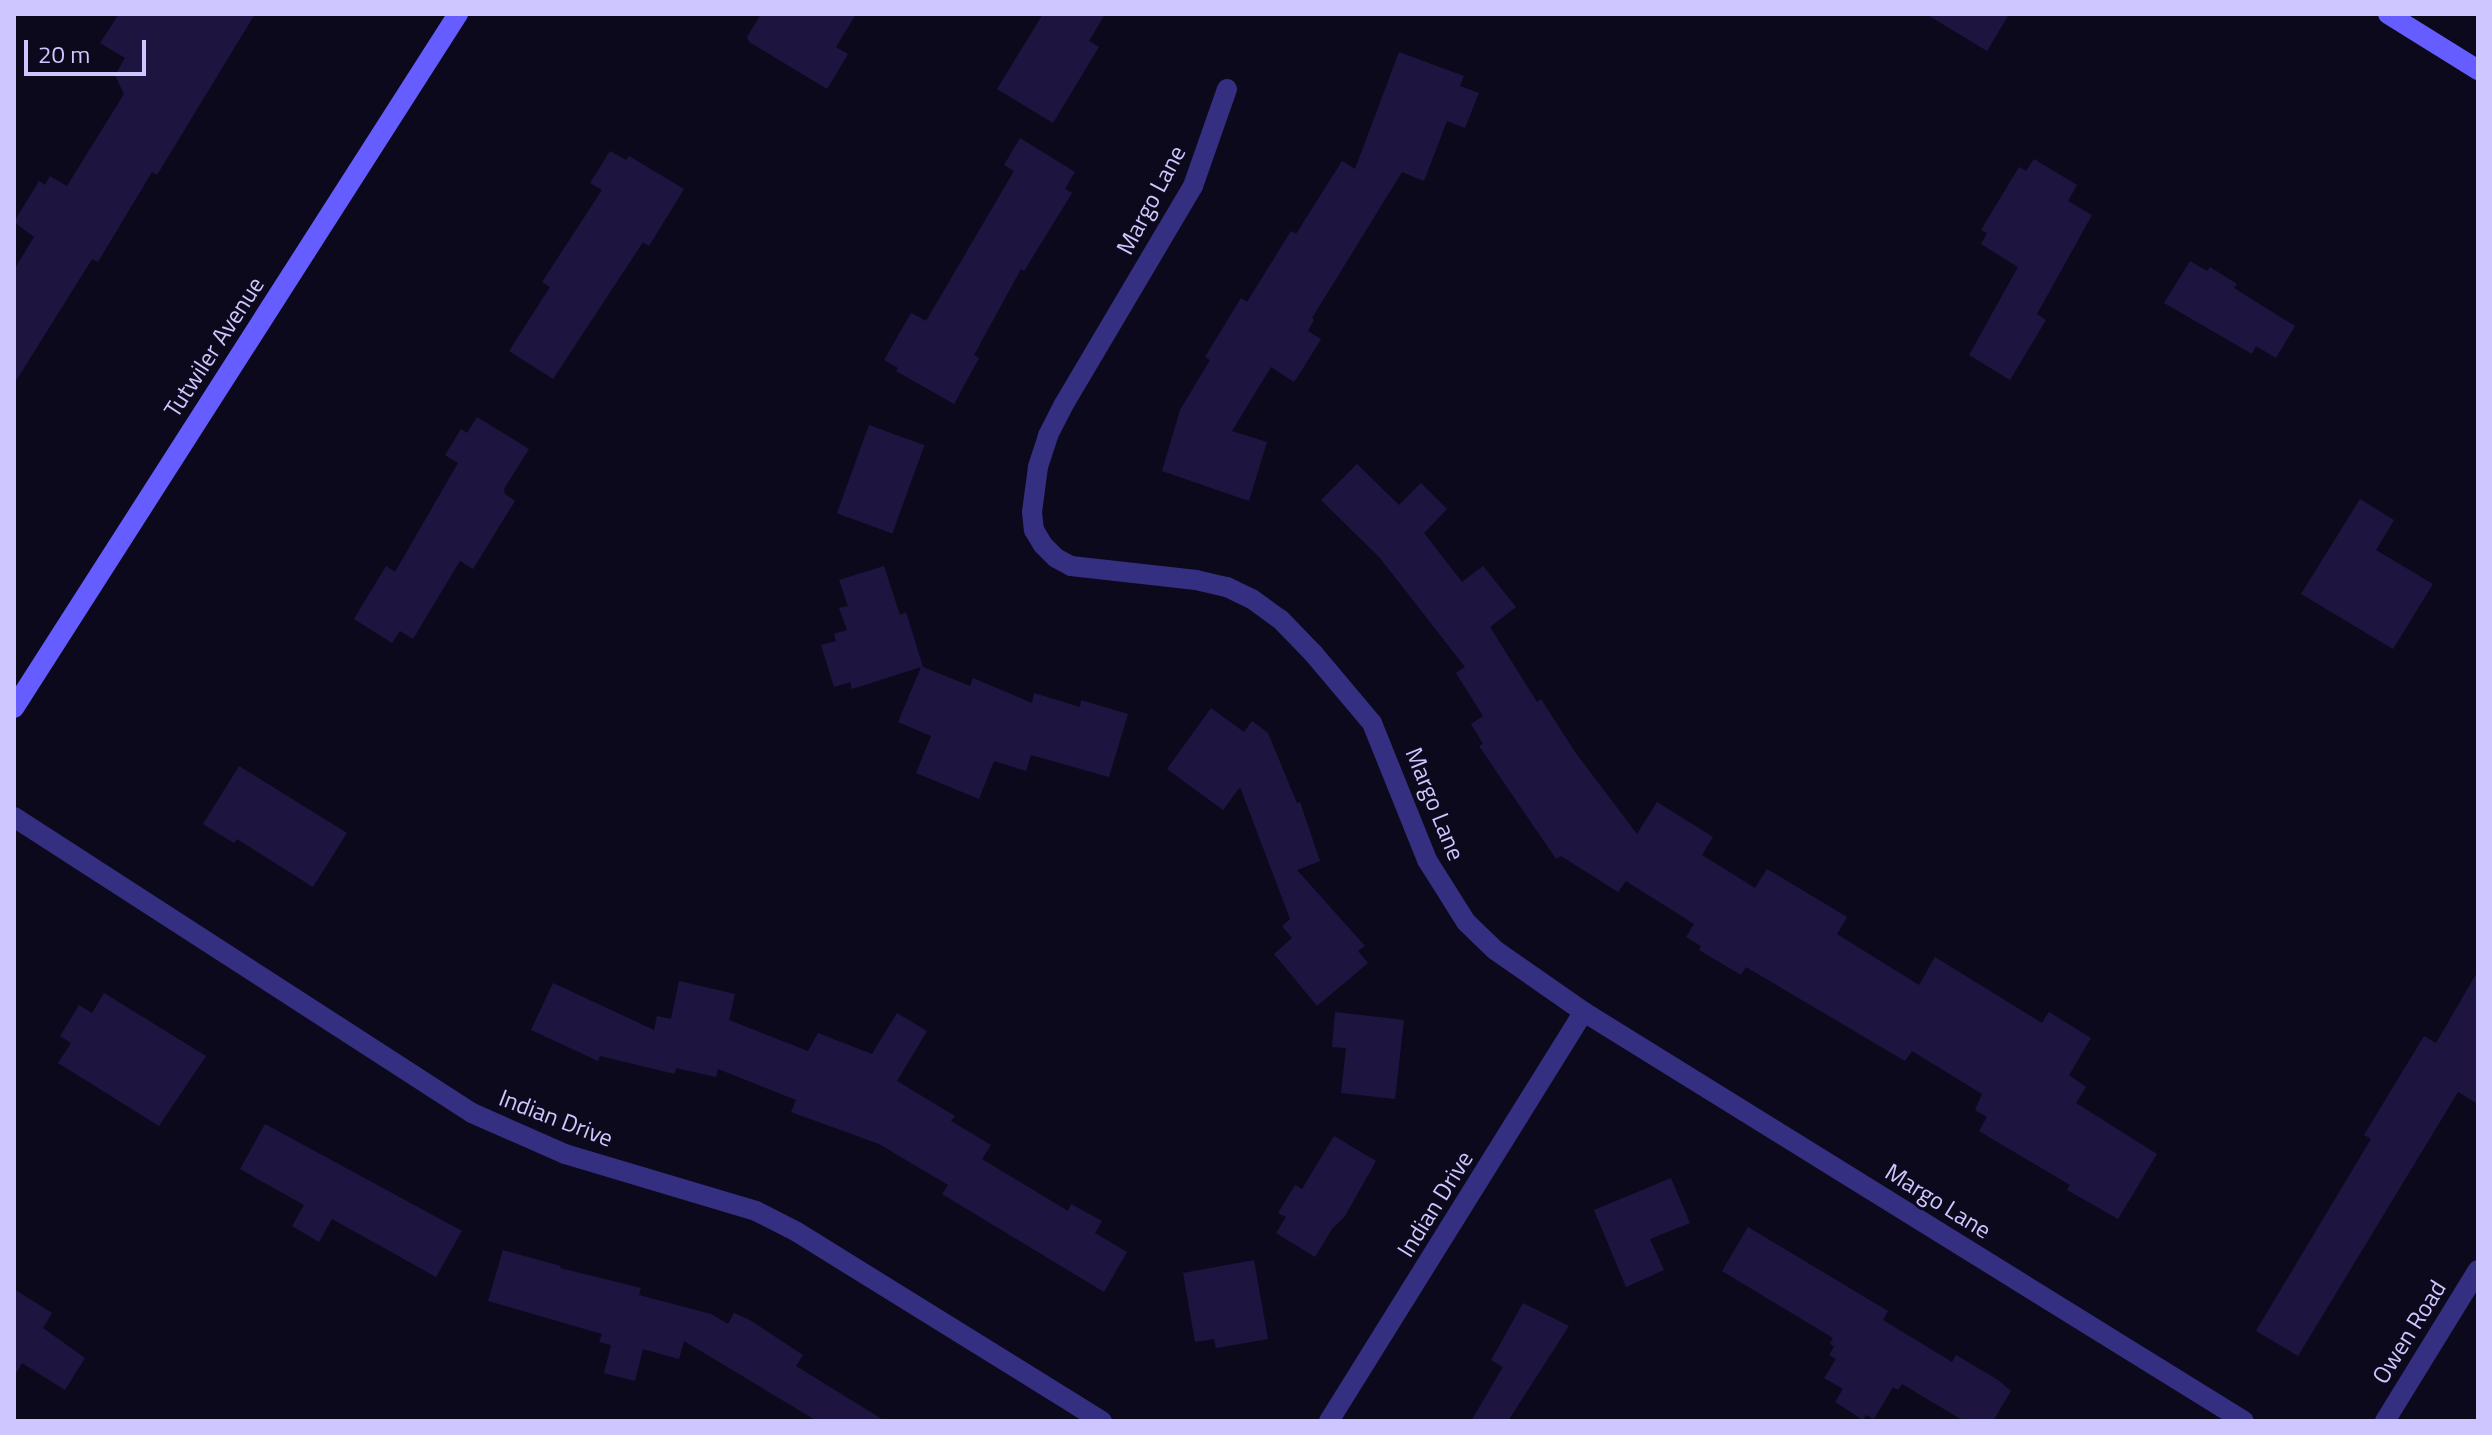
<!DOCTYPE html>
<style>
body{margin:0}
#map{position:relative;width:2492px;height:1435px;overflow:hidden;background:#0d091d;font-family:"Titillium Web",sans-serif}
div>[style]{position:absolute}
.building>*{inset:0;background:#1e1440;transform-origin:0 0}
.street>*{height:20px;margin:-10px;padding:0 10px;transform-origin:10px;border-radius:10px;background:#352f81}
.secondary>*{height:20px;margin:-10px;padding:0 10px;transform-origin:10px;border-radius:10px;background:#655dff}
span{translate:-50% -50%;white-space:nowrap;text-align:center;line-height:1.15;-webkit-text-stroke:6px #0d091d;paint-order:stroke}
.street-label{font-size:24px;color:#cec6ff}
.frame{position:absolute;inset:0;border:16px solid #cec6ff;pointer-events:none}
.scale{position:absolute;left:24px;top:40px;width:122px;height:36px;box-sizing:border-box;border:4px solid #cec6ff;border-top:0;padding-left:10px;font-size:24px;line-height:28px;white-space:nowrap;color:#cec6ff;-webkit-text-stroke:6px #0d091d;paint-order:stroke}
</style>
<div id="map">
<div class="building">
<i style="clip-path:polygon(119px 14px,255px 14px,157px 175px,152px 172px,98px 262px,92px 259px,14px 384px,14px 270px,34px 237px,14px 222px,39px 181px,45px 185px,50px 176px,67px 186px,124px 94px,115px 75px,125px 58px,100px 43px)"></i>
<i style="clip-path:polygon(761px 14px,856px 14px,836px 47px,848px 54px,827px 89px,749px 42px,747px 37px)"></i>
<i style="clip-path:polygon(1043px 14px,1105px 14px,1089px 41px,1099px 47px,1053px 123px,997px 89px)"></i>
<i style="clip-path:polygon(1926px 14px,2009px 14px,1987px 51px)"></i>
<i style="clip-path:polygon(1399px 52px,1464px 76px,1460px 86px,1479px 93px,1465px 128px,1447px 121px,1424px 181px,1402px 172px,1312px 318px,1314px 320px,1308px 331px,1321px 339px,1302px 370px,1294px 382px,1271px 367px,1232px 431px,1267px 442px,1249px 501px,1162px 471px,1180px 410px,1210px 360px,1205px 357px,1241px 298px,1247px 302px,1291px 231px,1296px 234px,1342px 161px,1355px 169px)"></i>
<i style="clip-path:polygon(1020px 138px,1075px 172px,1065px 189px,1072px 193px,1024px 271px,1021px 269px,974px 355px,979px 358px,954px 404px,896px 371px,898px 368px,884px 360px,911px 313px,926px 321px,1014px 171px,1004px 165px)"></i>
<i style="clip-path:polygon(610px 151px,626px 160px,629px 156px,684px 189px,649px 246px,643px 242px,553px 379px,509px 351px,550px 287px,542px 282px,602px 190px,590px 183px)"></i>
<i style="clip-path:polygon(2034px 159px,2077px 185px,2068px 201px,2092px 215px,2037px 314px,2046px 320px,2010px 380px,1969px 355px,2018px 267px,1981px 244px,1987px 233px,1981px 230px,2019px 167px,2026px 171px)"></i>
<i style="clip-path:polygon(2190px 261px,2207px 271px,2210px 267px,2237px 284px,2234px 288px,2295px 326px,2276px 358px,2256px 346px,2252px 354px,2164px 303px)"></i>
<i style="clip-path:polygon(477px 417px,529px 449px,504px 489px,505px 494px,515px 501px,473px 569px,460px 561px,413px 639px,400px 631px,392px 643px,354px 619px,386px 566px,395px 572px,458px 463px,445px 455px,461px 429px,467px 433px)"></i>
<i style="left:869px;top:425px;width:59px;height:94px;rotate:20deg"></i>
<i style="clip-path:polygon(1357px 464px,1399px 505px,1421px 483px,1447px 509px,1424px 533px,1462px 582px,1483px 566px,1516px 607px,1490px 627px,1537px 702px,1541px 699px,1575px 752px,1637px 834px,1657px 802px,1713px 837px,1702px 855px,1755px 888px,1767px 869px,1847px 917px,1837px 934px,1919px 985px,1935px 957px,2042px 1023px,2049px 1012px,2091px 1038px,2069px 1075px,2086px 1087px,2076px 1103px,2157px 1154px,2118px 1219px,2067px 1190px,2070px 1185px,1979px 1131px,1987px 1117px,1975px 1110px,1982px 1094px,1912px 1051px,1905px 1061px,1746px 967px,1741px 975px,1699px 950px,1701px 946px,1686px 937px,1694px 924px,1626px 881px,1618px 892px,1561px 856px,1556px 859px,1479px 746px,1483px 744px,1471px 724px,1483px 716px,1456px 673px,1465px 667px,1380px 558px,1321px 500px)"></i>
<i style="clip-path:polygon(2360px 499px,2394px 520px,2376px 550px,2433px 584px,2393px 649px,2301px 594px)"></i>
<i style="clip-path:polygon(884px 566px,900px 615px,906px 612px,923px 667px,970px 686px,973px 678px,1032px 703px,1034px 693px,1080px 707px,1081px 700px,1128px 714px,1109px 777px,1031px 755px,1026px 771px,994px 761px,979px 799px,916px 773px,931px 736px,898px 722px,921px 667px,852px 689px,850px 682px,834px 687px,821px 645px,836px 641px,834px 634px,847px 630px,839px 608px,848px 606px,839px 580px)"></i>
<i style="clip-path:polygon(1211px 708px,1244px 732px,1252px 721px,1268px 733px,1297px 803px,1300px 802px,1320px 861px,1297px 870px,1365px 946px,1358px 951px,1368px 963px,1317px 1006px,1274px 954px,1292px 938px,1282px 926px,1290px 919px,1240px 787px,1223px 810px,1167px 769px)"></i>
<i style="clip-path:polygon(239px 766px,347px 833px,313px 887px,237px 839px,234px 843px,203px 824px)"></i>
<i style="clip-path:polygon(2478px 971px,2478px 1104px,2458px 1092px,2298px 1356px,2256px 1331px,2371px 1139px,2364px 1135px,2424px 1036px,2436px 1043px)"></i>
<i style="clip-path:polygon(679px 981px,735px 994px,729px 1020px,808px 1051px,818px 1033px,872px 1054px,897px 1013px,927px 1031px,897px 1081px,955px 1116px,951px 1121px,991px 1145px,982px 1159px,1068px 1211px,1071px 1204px,1102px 1221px,1095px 1233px,1127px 1252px,1104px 1292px,942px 1194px,948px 1185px,879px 1144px,791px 1112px,796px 1100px,718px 1069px,716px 1077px,676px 1068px,675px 1074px,600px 1056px,598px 1061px,531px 1030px,553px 983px,654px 1030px,657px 1016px,671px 1019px)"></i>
<i style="clip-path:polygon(104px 993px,206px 1056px,159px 1126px,58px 1063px,71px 1043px,60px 1036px,79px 1005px,92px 1013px)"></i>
<i style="clip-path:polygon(1335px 1012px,1404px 1020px,1395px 1099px,1341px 1093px,1346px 1048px,1332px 1047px)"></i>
<i style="clip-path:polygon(265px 1124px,462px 1231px,436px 1277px,332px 1219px,319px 1242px,292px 1226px,304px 1205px,240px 1169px)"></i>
<i style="clip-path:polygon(1334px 1136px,1376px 1161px,1345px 1216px,1332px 1229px,1315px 1257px,1276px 1233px,1286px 1217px,1278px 1213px,1295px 1185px,1302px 1189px)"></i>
<i style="clip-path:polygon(1671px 1178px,1690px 1223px,1650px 1239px,1664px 1270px,1626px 1287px,1594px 1210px)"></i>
<i style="clip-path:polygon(1748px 1227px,1888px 1311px,1883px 1320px,1952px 1362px,1956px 1355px,1998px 1380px,2011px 1391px,1993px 1421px,1964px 1421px,1902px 1384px,1898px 1390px,1893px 1387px,1874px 1419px,1866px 1415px,1863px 1420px,1835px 1402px,1843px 1389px,1824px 1378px,1836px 1359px,1829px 1355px,1834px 1347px,1830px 1343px,1833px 1338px,1722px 1271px)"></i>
<i style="clip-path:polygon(503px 1250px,561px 1266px,560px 1268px,641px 1288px,639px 1295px,711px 1314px,728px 1324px,734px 1313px,750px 1320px,803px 1355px,796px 1366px,885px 1421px,817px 1421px,684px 1341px,679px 1359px,643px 1349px,635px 1381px,604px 1373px,611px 1345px,599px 1342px,602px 1334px,488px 1301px)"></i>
<i style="clip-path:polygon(1254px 1260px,1268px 1339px,1216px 1348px,1214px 1339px,1195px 1342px,1183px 1273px)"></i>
<i style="clip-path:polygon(14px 1289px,52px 1313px,43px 1328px,85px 1358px,65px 1390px,22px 1363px,14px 1377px)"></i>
<i style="clip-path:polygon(1523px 1303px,1569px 1326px,1508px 1421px,1471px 1421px,1503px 1367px,1491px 1360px)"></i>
</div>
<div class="street">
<i style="left:1227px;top:89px;width:103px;rotate:109.3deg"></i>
<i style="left:1193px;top:186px;width:253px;rotate:120.6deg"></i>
<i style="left:1064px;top:404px;width:36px;rotate:117deg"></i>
<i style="left:1048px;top:436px;width:33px;rotate:108deg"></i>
<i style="left:1038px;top:467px;width:45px;rotate:97.6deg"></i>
<i style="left:1032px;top:512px;width:18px;rotate:84deg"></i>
<i style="left:1034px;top:530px;width:17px;rotate:59deg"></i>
<i style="left:1043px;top:545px;width:18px;rotate:45deg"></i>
<i style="left:1056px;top:558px;width:17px;rotate:28deg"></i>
<i style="left:1071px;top:566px;width:126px;rotate:6.4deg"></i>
<i style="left:1196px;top:580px;width:32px;rotate:13deg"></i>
<i style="left:1227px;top:587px;width:28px;rotate:26deg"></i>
<i style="left:1252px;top:599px;width:34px;rotate:36deg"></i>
<i style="left:1280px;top:619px;width:47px;rotate:45.9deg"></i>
<i style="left:1313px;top:653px;width:92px;rotate:49.9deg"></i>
<i style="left:1372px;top:723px;width:148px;rotate:68.1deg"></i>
<i style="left:1427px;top:860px;width:73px;rotate:57.8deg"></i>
<i style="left:1466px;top:922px;width:40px;rotate:44deg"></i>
<i style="left:1495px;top:950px;width:108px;rotate:34.9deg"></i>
<i style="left:1584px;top:1012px;width:776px;rotate:31.79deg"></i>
<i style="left:14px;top:817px;width:545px;rotate:32.87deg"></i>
<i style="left:472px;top:1113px;width:102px;rotate:23.8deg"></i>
<i style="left:565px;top:1154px;width:199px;rotate:16.6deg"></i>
<i style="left:756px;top:1211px;width:46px;rotate:27.1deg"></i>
<i style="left:797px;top:1232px;width:359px;rotate:31.8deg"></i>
<i style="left:1329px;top:1421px;width:482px;rotate:-58.1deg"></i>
<i style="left:2385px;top:1421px;width:177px;rotate:-58.4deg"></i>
</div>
<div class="secondary">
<i style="left:2388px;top:14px;width:106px;rotate:31.9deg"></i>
<i style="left:14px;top:708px;width:824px;rotate:-57.39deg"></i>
</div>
<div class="street-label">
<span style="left:1151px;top:200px;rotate:-62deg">Margo Lane</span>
<span style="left:214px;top:347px;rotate:-57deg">Tutwiler Avenue</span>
<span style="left:1435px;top:804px;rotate:68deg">Margo Lane</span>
<span style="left:556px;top:1118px;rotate:21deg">Indian Drive</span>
<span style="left:1938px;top:1201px;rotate:32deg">Margo Lane</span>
<span style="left:1435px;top:1204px;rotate:-58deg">Indian Drive</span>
<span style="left:2409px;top:1332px;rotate:-58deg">Owen Road</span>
</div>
<div class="frame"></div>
<div class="scale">20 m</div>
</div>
